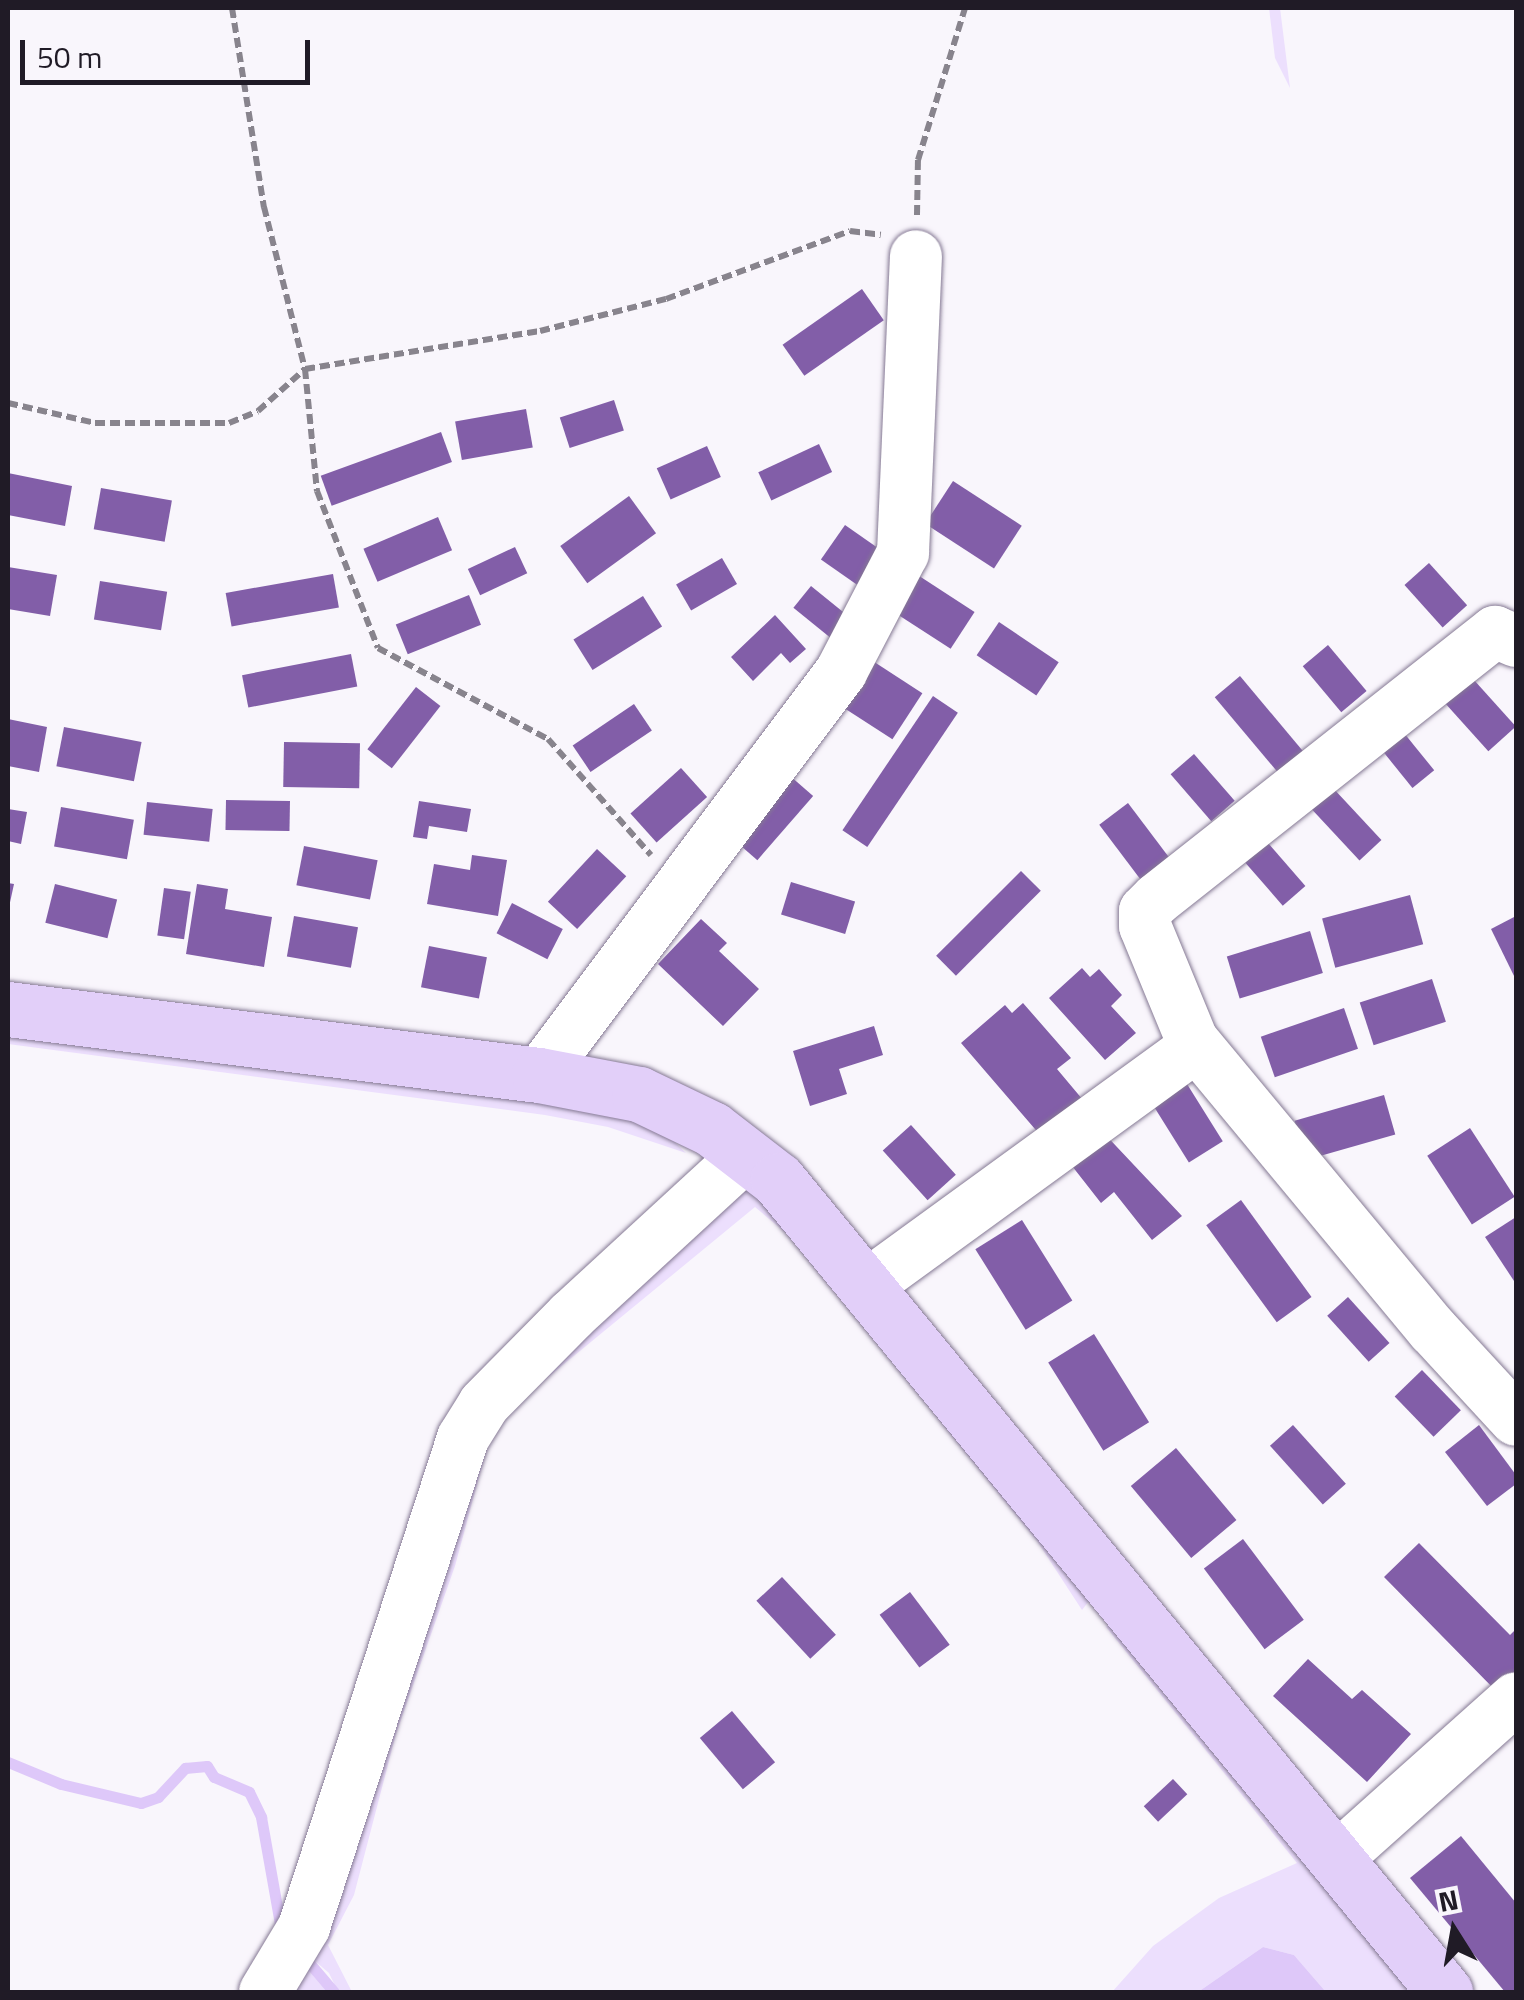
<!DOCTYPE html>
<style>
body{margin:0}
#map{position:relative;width:1524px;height:2000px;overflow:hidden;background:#f9f6fc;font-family:"Titillium Web",sans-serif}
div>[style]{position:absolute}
.green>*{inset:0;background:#ecdffd}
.water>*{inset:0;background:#dec8f9}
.stream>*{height:11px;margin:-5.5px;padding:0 5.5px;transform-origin:5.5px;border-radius:5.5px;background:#dec8f9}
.building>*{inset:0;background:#825ea8;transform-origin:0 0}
.path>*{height:6px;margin-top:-3px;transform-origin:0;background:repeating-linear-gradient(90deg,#88848d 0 10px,transparent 0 15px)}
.roads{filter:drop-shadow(0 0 2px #857994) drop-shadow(0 0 2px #857994)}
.minor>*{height:52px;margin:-26px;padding:0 26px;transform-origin:26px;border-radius:26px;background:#fff}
.major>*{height:55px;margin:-27.5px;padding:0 27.5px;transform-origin:27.5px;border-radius:27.5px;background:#e2cff9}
span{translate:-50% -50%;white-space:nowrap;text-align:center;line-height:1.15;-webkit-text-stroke:8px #f9f6fc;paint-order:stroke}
.frame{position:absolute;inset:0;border:10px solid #201b26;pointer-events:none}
.north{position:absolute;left:1404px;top:1880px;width:100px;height:100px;-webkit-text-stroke:8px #f9f6fc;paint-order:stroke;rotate:349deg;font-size:28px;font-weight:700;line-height:40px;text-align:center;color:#201b26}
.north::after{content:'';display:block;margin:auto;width:35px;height:45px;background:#201b26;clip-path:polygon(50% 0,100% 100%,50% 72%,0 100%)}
.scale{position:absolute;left:20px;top:40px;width:290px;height:45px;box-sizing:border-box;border:5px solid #201b26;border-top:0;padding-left:12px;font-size:30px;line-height:35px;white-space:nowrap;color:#201b26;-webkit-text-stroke:8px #f9f6fc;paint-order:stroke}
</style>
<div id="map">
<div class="green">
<i style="clip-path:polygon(1269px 8px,1280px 8px,1290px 88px,1275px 58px)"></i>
<i style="clip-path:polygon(8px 1030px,592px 1107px,666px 1134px,686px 1153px,608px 1127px,545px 1115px,8px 1044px)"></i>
<i style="clip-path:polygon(757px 1178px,1096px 1592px,1082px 1610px,1037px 1541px,876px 1342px,787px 1234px,755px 1207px,524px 1397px,491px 1433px,455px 1566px,396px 1734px,354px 1895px,328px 1945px,352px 1992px,338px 1992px,329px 1973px,309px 1956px,480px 1432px)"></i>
<i style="clip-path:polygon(1118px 1620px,1425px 1992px,1326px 1992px,1294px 1955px,1263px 1947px,1198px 1992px,1112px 1992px,1153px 1946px,1219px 1898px,1297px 1863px,1106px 1627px)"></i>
<i style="clip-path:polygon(303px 1963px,321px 1978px,328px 1992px,285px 1992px)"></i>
</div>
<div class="water">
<i style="clip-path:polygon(1263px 1947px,1294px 1955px,1326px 1992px,1198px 1992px)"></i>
</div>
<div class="stream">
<i style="left:8px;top:1762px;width:57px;rotate:22.5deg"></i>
<i style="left:61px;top:1784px;width:82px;rotate:13.4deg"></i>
<i style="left:141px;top:1803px;width:18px;rotate:-19deg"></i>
<i style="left:158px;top:1797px;width:40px;rotate:-47deg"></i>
<i style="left:185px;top:1768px;width:22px;rotate:-5deg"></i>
<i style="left:207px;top:1766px;width:13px;rotate:58deg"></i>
<i style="left:214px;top:1777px;width:38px;rotate:23deg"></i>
<i style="left:249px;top:1792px;width:28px;rotate:64deg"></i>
<i style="left:261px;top:1817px;width:114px;rotate:79.9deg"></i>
<i style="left:306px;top:1959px;width:43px;rotate:49.7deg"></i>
</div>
<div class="building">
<i style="left:862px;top:289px;width:38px;height:97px;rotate:55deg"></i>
<i style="left:614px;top:400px;width:32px;height:57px;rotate:72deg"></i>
<i style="left:526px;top:409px;width:39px;height:72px;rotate:80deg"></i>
<i style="left:441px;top:432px;width:32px;height:128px;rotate:70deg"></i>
<i style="left:819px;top:444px;width:31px;height:67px;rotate:65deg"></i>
<i style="left:707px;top:446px;width:34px;height:55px;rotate:66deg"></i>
<i style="clip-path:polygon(8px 473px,72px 486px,65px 526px,8px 515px)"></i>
<i style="left:953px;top:481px;width:82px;height:51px;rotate:33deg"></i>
<i style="left:101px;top:488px;width:72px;height:42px;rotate:10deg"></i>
<i style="left:629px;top:496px;width:46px;height:85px;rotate:54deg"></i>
<i style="left:438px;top:517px;width:36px;height:81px;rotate:67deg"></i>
<i style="left:845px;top:525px;width:55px;height:42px;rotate:35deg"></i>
<i style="left:515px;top:547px;width:29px;height:52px;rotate:65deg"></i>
<i style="left:722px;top:558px;width:30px;height:53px;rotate:60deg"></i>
<i style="left:1429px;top:563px;width:57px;height:33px;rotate:48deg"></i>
<i style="clip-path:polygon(8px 567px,57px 575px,50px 616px,8px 609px)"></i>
<i style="left:910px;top:570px;width:77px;height:44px;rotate:33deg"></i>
<i style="left:333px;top:574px;width:34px;height:109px;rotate:80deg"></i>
<i style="left:100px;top:581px;width:68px;height:39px;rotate:9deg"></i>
<i style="left:811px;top:586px;width:58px;height:28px;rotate:39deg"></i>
<i style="left:469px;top:595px;width:32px;height:79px;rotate:68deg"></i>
<i style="left:643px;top:596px;width:36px;height:82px;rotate:58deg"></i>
<i style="clip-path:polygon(775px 615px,806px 649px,790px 663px,781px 653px,753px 681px,731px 657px)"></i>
<i style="left:999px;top:622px;width:72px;height:40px;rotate:34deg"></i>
<i style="left:1328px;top:645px;width:60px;height:33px;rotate:50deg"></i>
<i style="left:351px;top:654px;width:33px;height:111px;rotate:79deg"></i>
<i style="left:862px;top:654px;width:72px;height:55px;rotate:33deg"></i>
<i style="left:1465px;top:670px;width:76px;height:37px;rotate:48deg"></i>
<i style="left:1240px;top:676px;width:102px;height:33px;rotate:50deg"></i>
<i style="left:416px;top:687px;width:31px;height:79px;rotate:38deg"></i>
<i style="left:933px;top:696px;width:30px;height:162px;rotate:34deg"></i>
<i style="left:634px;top:704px;width:32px;height:74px;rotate:56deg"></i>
<i style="clip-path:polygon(8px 719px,47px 727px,39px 772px,8px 766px)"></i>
<i style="left:64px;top:727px;width:79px;height:40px;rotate:11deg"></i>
<i style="left:1404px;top:733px;width:48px;height:28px;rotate:51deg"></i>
<i style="left:284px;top:742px;width:76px;height:45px;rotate:1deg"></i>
<i style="left:1194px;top:754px;width:62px;height:31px;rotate:49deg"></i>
<i style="left:681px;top:768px;width:39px;height:68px;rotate:48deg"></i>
<i style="left:789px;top:775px;width:32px;height:85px;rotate:41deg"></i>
<i style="left:1333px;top:788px;width:71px;height:30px;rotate:47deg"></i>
<i style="left:226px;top:800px;width:64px;height:30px;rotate:1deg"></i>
<i style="clip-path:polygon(419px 801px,471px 809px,467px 832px,429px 826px,427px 839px,413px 837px)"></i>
<i style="left:147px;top:802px;width:66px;height:33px;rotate:6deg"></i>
<i style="left:1128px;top:803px;width:68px;height:36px;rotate:53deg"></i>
<i style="left:61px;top:807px;width:74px;height:40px;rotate:10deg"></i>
<i style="clip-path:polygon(8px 809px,27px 812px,21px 844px,8px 841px)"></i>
<i style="left:1268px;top:843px;width:57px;height:30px;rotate:49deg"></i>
<i style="left:304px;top:846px;width:75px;height:40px;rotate:11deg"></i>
<i style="left:597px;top:849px;width:40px;height:72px;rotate:43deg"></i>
<i style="clip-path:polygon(472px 855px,507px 860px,498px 916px,427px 904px,434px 864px,470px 870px)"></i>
<i style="left:1021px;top:871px;width:28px;height:120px;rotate:45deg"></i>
<i style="left:791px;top:882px;width:67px;height:34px;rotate:17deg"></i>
<i style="clip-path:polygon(8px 883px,14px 884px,9px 907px,8px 907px)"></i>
<i style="left:55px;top:884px;width:64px;height:40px;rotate:14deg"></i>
<i style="clip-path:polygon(197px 884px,228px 889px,225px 909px,272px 917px,264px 967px,186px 954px)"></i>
<i style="left:164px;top:888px;width:27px;height:48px;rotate:8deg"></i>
<i style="left:1410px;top:895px;width:51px;height:91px;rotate:75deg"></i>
<i style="left:512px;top:903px;width:57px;height:34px;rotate:27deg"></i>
<i style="left:294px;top:916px;width:65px;height:41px;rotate:10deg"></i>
<i style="clip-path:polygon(1516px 916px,1516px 980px,1491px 929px)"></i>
<i style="clip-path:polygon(701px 919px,727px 943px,719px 951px,759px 989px,723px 1026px,658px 964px)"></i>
<i style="left:1310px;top:931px;width:44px;height:87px;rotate:73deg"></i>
<i style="left:429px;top:946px;width:59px;height:42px;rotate:11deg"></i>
<i style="clip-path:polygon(1082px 968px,1090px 977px,1099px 969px,1122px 995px,1111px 1006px,1136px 1033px,1105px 1060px,1049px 998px)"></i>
<i style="left:1432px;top:979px;width:45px;height:76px;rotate:72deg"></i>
<i style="clip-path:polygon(1023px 1003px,1071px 1058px,1057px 1069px,1083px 1100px,1041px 1136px,961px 1043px,1005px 1005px,1012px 1013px)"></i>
<i style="left:1344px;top:1008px;width:43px;height:88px;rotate:71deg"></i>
<i style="clip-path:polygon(874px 1026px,883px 1055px,839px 1069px,847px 1094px,810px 1106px,793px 1051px)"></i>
<i style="left:1182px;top:1076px;width:77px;height:40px;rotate:58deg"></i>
<i style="left:1384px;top:1095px;width:41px;height:93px;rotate:74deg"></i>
<i style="left:911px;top:1125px;width:67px;height:38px;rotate:48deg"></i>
<i style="left:1470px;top:1128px;width:82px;height:51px;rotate:57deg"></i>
<i style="clip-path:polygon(1100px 1129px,1182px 1216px,1152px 1240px,1114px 1192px,1101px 1203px,1065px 1157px)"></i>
<i style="left:1241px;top:1200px;width:120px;height:43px;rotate:54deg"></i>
<i style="clip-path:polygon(1516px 1217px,1516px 1284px,1485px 1237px)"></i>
<i style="left:1022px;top:1220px;width:95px;height:55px;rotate:58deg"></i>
<i style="left:1348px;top:1297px;width:62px;height:28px;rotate:48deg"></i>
<i style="left:1094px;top:1334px;width:104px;height:54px;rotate:58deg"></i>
<i style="left:1422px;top:1370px;width:56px;height:38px;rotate:46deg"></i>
<i style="left:1293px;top:1425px;width:79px;height:31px;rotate:48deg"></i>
<i style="clip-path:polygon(1479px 1425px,1516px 1475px,1516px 1484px,1487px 1506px,1445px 1452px)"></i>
<i style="left:1176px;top:1448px;width:94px;height:59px;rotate:50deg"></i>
<i style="left:1243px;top:1539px;width:101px;height:49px;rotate:53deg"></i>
<i style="clip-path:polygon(1419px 1543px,1510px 1635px,1516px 1629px,1516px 1676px,1498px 1693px,1384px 1577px)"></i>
<i style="left:782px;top:1577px;width:79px;height:35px;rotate:47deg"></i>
<i style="left:910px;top:1592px;width:66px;height:38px;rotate:53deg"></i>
<i style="clip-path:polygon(1308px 1659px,1352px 1699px,1362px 1690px,1411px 1734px,1367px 1782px,1273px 1696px)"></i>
<i style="left:732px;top:1711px;width:67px;height:42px;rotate:50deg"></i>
<i style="left:1173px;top:1779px;width:21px;height:40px;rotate:47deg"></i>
<i style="clip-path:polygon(1461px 1836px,1516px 1903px,1516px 1992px,1505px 1992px,1410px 1878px)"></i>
</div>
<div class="path">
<i style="left:232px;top:8px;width:202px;rotate:80.9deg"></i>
<i style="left:264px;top:207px;width:167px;rotate:75.8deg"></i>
<i style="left:305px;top:369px;width:123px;rotate:84.4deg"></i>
<i style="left:317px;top:491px;width:168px;rotate:68.8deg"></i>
<i style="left:378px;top:648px;width:193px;rotate:28.2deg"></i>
<i style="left:548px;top:739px;width:155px;rotate:48.4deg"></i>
<i style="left:917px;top:215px;width:55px;rotate:-89deg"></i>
<i style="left:918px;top:160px;width:159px;rotate:-72.8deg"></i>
<i style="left:8px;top:403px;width:89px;rotate:12.9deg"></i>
<i style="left:95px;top:423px;width:134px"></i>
<i style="left:229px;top:423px;width:31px;rotate:-22deg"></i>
<i style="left:258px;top:411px;width:63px;rotate:-41.8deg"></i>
<i style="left:305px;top:369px;width:238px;rotate:-9.2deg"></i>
<i style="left:540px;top:331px;width:130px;rotate:-14.3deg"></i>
<i style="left:666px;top:299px;width:196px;rotate:-20.3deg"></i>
<i style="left:850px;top:231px;width:31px;rotate:7deg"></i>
</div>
<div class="roads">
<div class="minor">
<i style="left:1192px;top:1040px;width:377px;rotate:50.3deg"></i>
<i style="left:1433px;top:1330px;width:122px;rotate:47.3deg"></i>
<i style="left:539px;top:1075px;width:504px;rotate:-53.15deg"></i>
<i style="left:841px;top:672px;width:134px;rotate:-62.5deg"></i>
<i style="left:903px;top:553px;width:297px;rotate:-87.5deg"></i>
<i style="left:866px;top:1286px;width:392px;rotate:-36deg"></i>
<i style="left:1183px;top:1056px;width:18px;rotate:-61deg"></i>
<i style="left:1192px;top:1040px;width:123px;rotate:-112.4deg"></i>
<i style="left:1145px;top:926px;width:15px;rotate:-90deg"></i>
<i style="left:1145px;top:911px;width:17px;rotate:-45deg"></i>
<i style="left:1157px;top:899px;width:431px;rotate:-38.3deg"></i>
<i style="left:1495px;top:632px;width:23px;rotate:23deg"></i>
<i style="left:1336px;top:1859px;width:241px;rotate:-41.8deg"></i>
<i style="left:265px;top:1992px;width:76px;rotate:-59deg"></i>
<i style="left:304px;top:1927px;width:514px;rotate:-71.99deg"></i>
<i style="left:463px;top:1438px;width:40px;rotate:-58deg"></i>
<i style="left:484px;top:1404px;width:125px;rotate:-45.3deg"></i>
<i style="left:572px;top:1315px;width:236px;rotate:-42.6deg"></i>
</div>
<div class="major">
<i style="left:8px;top:1009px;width:535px;rotate:7.09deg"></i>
<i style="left:539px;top:1075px;width:102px;rotate:10.8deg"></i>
<i style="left:639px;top:1094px;width:81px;rotate:25.6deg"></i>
<i style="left:712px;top:1129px;width:83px;rotate:37.7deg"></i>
<i style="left:778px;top:1180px;width:1051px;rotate:50.6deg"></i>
</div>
</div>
<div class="frame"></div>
<div class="north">N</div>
<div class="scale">50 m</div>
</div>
